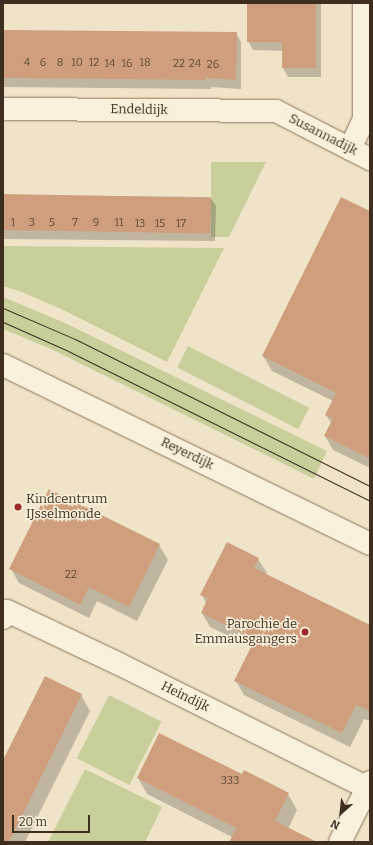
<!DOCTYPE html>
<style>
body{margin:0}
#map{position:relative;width:373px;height:845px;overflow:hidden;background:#f0e4c8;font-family:Bitter,serif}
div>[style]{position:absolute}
.green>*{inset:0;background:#c9cf9b;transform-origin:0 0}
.shadow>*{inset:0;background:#0003}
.building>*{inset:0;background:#cf9f7d;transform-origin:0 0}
.roads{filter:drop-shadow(0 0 1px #8d765c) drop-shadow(0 0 1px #8d765c)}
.minor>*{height:22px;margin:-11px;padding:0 11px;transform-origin:11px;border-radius:11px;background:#faf1dc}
.tertiary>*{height:22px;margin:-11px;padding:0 11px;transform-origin:11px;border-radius:11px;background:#faf1dc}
.tram>*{height:1px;margin:-0.5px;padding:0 0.5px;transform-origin:0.5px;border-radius:0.5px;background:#3d2e20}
.dots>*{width:11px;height:11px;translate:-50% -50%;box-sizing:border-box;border:2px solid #f7eed8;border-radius:50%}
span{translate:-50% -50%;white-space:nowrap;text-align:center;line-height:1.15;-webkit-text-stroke:3px #f7eed8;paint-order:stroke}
.number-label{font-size:11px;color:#624a37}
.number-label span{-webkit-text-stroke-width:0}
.street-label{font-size:13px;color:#3d2e20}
.poi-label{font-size:13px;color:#3d2e20}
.left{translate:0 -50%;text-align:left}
.right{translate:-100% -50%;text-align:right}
.frame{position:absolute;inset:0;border:4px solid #3d2e20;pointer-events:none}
.north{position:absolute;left:321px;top:793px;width:40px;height:40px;-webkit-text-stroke:3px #f7eed8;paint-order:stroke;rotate:207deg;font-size:11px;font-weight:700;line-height:16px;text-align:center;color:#3d2e20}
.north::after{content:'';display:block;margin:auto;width:14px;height:18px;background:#3d2e20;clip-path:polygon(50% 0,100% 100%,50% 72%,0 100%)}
.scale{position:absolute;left:12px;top:815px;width:78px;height:18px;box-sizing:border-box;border:2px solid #3d2e20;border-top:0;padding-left:5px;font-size:12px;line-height:14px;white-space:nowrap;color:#3d2e20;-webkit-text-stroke:3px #f7eed8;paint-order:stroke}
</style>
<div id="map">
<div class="green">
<i style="clip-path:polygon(211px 162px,266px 162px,229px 237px,211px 237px)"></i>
<i style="clip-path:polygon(3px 246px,224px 248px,167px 362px,59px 308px,19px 291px,3px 286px)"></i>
<i style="clip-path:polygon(3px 297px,65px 323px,327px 451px,314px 479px,51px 349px,3px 329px)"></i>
<i style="left:188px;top:346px;width:136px;height:24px;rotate:27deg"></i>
<i style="left:109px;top:695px;width:59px;height:71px;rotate:27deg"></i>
<i style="clip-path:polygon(85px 769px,162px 807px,145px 842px,48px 842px)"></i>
</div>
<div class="shadow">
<i style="clip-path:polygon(248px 3px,321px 3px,321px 77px,288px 77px,283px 68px,283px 51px,253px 50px,248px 41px)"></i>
<i style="clip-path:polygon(3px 31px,236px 33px,241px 42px,241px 89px,211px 87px,211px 89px,4px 87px)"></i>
<i style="clip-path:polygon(3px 195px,210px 197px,216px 206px,215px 241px,4px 239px)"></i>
<i style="clip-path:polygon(370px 212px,370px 468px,333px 450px,325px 436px,331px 423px,326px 415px,333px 401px,272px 371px,263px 356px)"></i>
<i style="clip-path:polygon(50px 491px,159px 545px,168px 560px,137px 621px,97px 601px,89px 618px,19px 583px,11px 569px)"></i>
<i style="clip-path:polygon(258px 559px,267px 573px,266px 575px,370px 626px,370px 721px,364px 719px,350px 747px,244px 695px,236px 681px,252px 647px,210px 627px,202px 613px,206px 603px,202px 595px)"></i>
<i style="clip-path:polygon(81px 695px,90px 711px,25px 842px,3px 842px,3px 761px)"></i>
<i style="clip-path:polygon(243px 775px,288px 794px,297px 810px,288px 829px,298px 842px,230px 842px,232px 837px,147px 794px,138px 778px)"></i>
</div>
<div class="building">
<i style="clip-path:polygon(247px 3px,316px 3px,316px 68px,282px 68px,282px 42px,247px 42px)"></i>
<i style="clip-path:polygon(3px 30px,237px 32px,236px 80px,206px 78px,206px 80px,3px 78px)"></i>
<i style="left:3px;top:194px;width:208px;height:36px;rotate:1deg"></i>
<i style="clip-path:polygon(341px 197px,370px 211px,370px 459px,324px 436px,333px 418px,325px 415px,336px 393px,262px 356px)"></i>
<i style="clip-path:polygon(49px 489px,160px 544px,129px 607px,89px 587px,80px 605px,9px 569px)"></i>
<i style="clip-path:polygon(227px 542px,259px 558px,254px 568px,370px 625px,370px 711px,356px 705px,342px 733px,234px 681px,255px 639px,201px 613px,208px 598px,200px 595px)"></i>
<i style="clip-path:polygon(45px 676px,82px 694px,9px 842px,3px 842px,3px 760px)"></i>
<i style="clip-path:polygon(159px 733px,242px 774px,244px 770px,289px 793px,275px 821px,317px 842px,229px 842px,236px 828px,137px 778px)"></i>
</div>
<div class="roads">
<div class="minor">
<i style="left:3px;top:109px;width:273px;rotate:0.4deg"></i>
<i style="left:276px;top:111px;width:106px;rotate:27.1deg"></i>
<i style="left:350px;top:149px;width:33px;rotate:-65deg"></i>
<i style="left:364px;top:119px;width:116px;rotate:-90deg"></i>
<i style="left:3px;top:618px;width:8px;rotate:-60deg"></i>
<i style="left:7px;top:611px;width:124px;rotate:25.3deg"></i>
<i style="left:119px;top:664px;width:280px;rotate:26.5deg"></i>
<i style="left:340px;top:842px;width:67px;rotate:-63.4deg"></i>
</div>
<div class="tertiary">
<i style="left:3px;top:365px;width:408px;rotate:26deg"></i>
</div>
</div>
<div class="tram">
<i style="left:3px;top:308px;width:78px;rotate:23.3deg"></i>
<i style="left:75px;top:339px;width:330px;rotate:26.5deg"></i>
<i style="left:3px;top:322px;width:71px;rotate:24deg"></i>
<i style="left:68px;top:351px;width:337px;rotate:26.4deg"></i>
</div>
<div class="dots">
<i style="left:18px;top:507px;background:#9e2a2b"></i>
<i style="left:305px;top:632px;background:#9e2a2b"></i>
</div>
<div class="number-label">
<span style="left:27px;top:63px">4</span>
<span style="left:43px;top:63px">6</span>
<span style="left:60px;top:63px">8</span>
<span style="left:77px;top:63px">10</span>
<span style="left:94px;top:63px">12</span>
<span style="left:145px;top:63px">18</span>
<span style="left:110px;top:64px">14</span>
<span style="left:127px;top:64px">16</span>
<span style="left:179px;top:64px">22</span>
<span style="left:195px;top:64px">24</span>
<span style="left:213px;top:65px">26</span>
<span style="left:13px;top:223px">1</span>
<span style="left:32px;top:223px">3</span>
<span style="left:52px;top:223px">5</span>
<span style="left:75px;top:223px">7</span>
<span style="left:96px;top:223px">9</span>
<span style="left:119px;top:223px">11</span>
<span style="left:140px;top:224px">13</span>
<span style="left:160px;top:224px">15</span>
<span style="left:181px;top:224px">17</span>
<span style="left:71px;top:575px">22</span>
<span style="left:230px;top:781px">333</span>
</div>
<div class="street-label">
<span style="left:139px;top:110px;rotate:1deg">Endeldijk</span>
<span style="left:323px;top:135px;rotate:27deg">Susannadijk</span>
<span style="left:187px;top:454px;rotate:26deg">Reyerdijk</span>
<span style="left:185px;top:697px;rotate:26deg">Heindijk</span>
</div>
<div class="poi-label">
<span class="left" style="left:26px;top:507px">Kindcentrum<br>IJsselmonde</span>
<span class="right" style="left:297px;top:632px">Parochie de<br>Emmausgangers</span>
</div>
<div class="frame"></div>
<div class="north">N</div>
<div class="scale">20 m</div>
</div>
